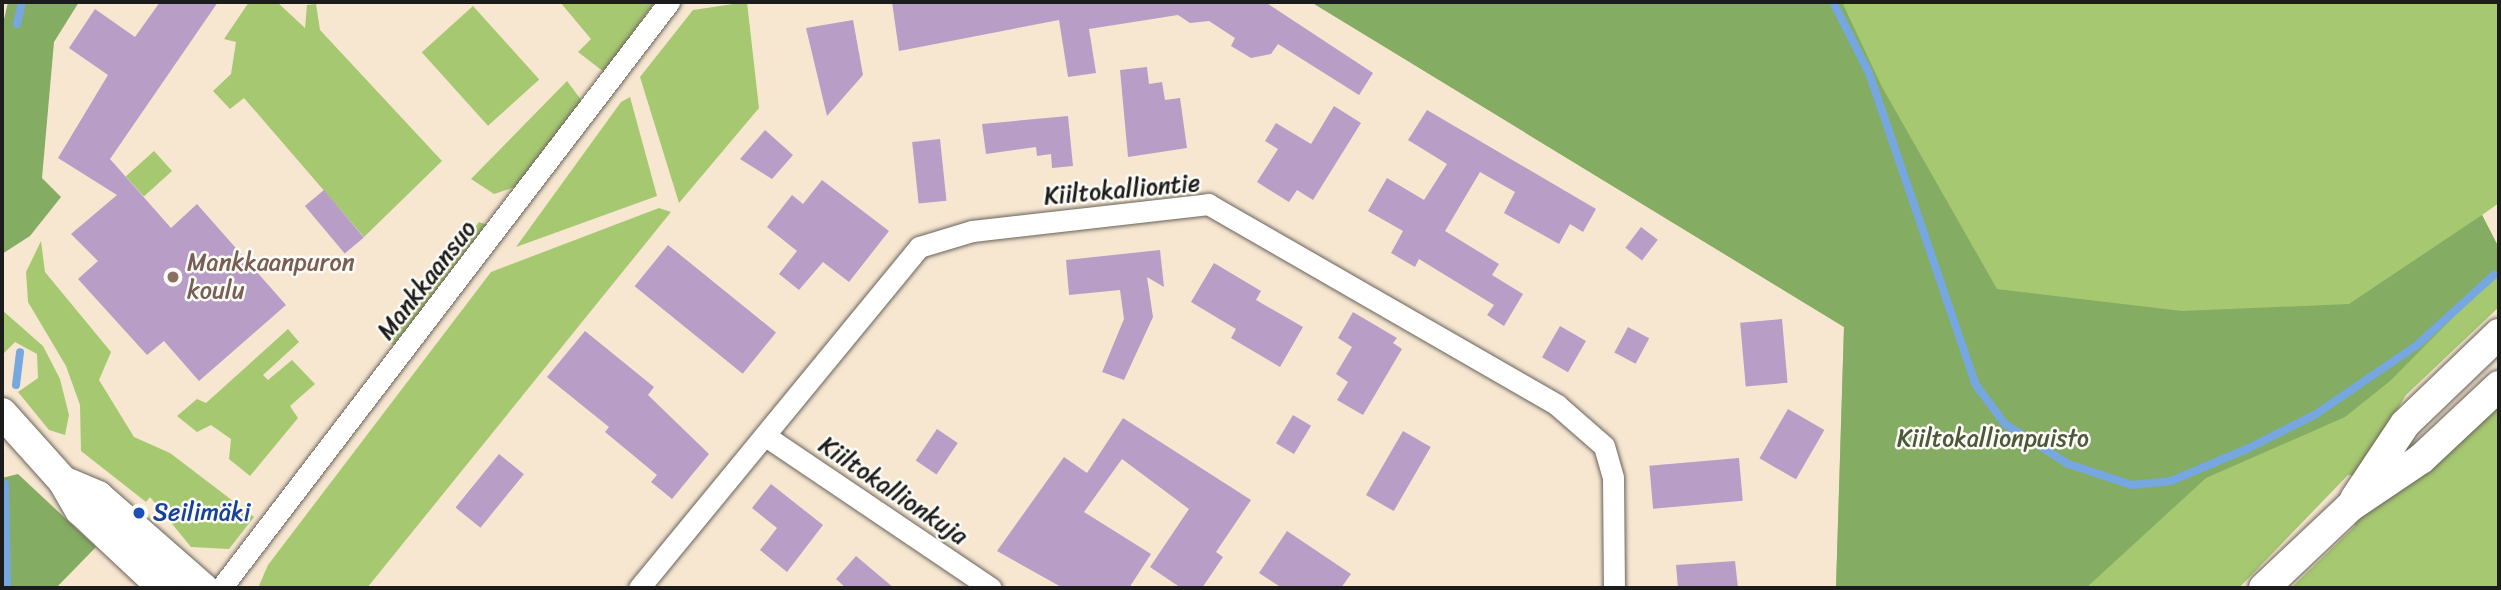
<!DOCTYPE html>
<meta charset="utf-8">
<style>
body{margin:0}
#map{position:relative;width:2501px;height:590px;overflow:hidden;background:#f7e7d1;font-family:Sriracha,sans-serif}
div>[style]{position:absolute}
.green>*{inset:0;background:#a6c871;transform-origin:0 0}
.forest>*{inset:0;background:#84ac63}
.stream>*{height:8px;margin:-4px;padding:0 4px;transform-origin:4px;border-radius:4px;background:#77a7e1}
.building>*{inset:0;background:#b89dc7;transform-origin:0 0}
.roads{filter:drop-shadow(0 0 2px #69635b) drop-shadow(0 0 2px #69635b)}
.street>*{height:21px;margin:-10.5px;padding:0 10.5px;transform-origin:10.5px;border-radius:10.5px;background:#fff}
.secondary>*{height:30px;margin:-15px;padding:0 15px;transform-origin:15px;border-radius:15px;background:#fff}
.dots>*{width:19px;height:19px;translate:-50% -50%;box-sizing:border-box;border:4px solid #fdfcf7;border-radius:50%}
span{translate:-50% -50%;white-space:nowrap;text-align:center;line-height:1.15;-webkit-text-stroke:5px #fdfcf7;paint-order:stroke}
.street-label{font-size:24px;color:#1c1c1c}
.education-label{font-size:24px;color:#785e54}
.left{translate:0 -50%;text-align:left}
.park-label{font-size:24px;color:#4c583a}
.transit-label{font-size:24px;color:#164399}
.frame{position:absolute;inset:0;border:4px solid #1c1c1c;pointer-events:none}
</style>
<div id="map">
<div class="green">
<i style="clip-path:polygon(249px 2px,277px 2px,305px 28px,307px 5px,316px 4px,320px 30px,442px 161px,364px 237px,244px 98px,230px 109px,213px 91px,231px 74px,236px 42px,224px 39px)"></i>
<i style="clip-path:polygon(560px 2px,655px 2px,604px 72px,578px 52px,591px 39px)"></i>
<i style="clip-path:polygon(747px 2px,759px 108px,679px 203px,640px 77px,693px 10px)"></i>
<i style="clip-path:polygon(1311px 2px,2499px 2px,2499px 203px,2482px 215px,2499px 248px,2499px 307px,2406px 395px,2357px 476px,2348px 475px,2239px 588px,1836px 588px,1844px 327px)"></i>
<i style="left:473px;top:6px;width:99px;height:69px;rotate:48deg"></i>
<i style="clip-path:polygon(567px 81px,582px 101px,515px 187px,494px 194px,471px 179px)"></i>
<i style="clip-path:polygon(630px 97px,657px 196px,516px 247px,621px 102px)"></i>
<i style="left:154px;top:151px;width:27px;height:38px;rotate:48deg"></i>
<i style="clip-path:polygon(659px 208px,671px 212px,367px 588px,258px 588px,268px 565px,491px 272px)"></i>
<i style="clip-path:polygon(479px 222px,488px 225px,396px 347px,386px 340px)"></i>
<i style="clip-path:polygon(41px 241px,45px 272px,111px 352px,99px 380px,134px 437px,170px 453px,254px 517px,229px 549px,191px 547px,150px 497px,146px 502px,81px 451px,80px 405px,66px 366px,28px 302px,26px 272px)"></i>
<i style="clip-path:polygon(2px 310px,43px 346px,60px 379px,69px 415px,65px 435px,49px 430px,18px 392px,38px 378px,37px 354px,15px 342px,2px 355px)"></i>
<i style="clip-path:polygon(288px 329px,299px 342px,263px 375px,268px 380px,292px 360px,315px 384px,290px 406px,298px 418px,250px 476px,229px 459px,231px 439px,211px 425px,197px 432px,177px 416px,197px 399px,206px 403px)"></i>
<i style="clip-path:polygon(2499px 396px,2499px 588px,2291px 588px,2355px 526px,2354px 519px)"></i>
</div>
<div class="forest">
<i style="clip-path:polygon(8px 2px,79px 2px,54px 42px,42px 178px,61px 197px,30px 236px,2px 254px,2px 28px)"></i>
<i style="clip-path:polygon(1311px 2px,1842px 2px,1882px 87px,1997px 289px,2182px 311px,2349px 304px,2482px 215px,2499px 248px,2499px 271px,2390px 381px,2345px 417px,2206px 478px,2086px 588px,1836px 588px,1844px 327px)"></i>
<i style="clip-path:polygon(18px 474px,96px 547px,56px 588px,2px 588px,2px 478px)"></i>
</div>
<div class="stream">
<i style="left:1833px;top:2px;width:80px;rotate:63.1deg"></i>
<i style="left:1869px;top:73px;width:330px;rotate:71.1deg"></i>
<i style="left:1976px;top:385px;width:49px;rotate:53.4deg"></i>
<i style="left:2005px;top:424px;width:75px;rotate:32.4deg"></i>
<i style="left:2068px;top:464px;width:67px;rotate:18.2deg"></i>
<i style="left:2132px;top:485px;width:39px;rotate:-6deg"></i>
<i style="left:2171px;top:481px;width:85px;rotate:-22.9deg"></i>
<i style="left:2249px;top:448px;width:75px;rotate:-26.9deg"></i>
<i style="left:2316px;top:414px;width:122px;rotate:-34.3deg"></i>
<i style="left:2417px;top:345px;width:104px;rotate:-42.3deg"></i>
<i style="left:17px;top:24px;width:23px;rotate:-77deg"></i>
<i style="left:16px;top:385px;width:33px;rotate:-83deg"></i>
<i style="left:5px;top:484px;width:104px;rotate:88.9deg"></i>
</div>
<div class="building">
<i style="clip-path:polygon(160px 2px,218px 2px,110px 159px,171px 228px,197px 204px,286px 305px,199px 381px,164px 341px,147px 355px,78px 279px,98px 261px,71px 234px,117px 195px,58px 158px,108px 75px,69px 48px,95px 9px,135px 37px)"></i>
<i style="clip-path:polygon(892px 2px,1265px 2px,1373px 73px,1359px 95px,1278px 44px,1271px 54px,1251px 58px,1231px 46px,1235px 38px,1209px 21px,1190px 23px,1178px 15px,1089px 29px,1096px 73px,1068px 77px,1059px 20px,899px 51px)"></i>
<i style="clip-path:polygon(853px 20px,863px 75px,827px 116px,806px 28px)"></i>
<i style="clip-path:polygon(1147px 67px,1149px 84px,1162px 82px,1165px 100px,1180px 98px,1187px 148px,1128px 157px,1120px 70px)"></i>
<i style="clip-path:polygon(1334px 106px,1361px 123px,1313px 200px,1297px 190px,1289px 202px,1257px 182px,1278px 149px,1265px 141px,1276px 123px,1311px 144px)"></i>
<i style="clip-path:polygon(1427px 110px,1596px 209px,1583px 232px,1570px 224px,1559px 244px,1504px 213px,1515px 192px,1480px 172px,1445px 231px,1499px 264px,1492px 275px,1523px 294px,1504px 326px,1487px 315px,1494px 305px,1419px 259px,1415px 267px,1391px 253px,1403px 231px,1368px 211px,1387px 178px,1424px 200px,1447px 164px,1408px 140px)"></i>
<i style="clip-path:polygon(1068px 116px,1073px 166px,1052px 168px,1051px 154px,1037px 156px,1036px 147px,986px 154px,982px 124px)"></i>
<i style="clip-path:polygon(765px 130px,793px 155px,772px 179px,740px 159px)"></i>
<i style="left:940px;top:139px;width:62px;height:28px;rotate:84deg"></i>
<i style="clip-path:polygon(822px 180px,889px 231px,849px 282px,823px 262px,799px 290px,779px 274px,797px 251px,767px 227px,792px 195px,803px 204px)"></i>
<i style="left:324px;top:190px;width:62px;height:25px;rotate:50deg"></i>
<i style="left:1641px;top:227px;width:21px;height:26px;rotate:37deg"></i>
<i style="left:668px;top:245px;width:139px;height:53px;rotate:39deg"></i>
<i style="clip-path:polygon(1160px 250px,1164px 287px,1147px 277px,1153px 317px,1124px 380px,1102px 372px,1124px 319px,1120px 290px,1069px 295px,1066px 260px)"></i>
<i style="clip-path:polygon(1214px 263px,1261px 291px,1256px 300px,1303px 327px,1280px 367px,1231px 338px,1236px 329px,1191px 302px)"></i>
<i style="clip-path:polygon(1353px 312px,1397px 338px,1393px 343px,1402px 349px,1363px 415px,1337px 400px,1348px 382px,1336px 374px,1352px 347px,1338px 338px)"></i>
<i style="left:1782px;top:319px;width:64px;height:42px;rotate:85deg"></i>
<i style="left:1560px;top:326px;width:30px;height:36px;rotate:30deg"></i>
<i style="left:1628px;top:327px;width:24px;height:29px;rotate:28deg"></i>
<i style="clip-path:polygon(585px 331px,654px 387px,648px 395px,709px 454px,672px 499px,651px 482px,657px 475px,605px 432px,609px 427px,547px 377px)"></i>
<i style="left:1788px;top:409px;width:42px;height:57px;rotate:30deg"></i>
<i style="left:1293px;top:415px;width:21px;height:33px;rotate:31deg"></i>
<i style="clip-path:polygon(1123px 418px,1251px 500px,1216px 552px,1223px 557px,1202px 588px,1181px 588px,1150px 567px,1189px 509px,1122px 459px,1084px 512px,1151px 554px,1129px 588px,1063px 588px,997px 551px,1064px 457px,1087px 473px)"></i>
<i style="left:937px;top:429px;width:25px;height:38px;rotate:34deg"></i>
<i style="left:1403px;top:431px;width:32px;height:74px;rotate:30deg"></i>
<i style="left:499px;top:454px;width:32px;height:69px;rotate:39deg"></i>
<i style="left:1739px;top:458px;width:43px;height:90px;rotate:85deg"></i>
<i style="clip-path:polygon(771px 484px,823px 525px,787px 572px,760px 550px,777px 528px,752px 508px)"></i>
<i style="clip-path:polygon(1287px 531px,1351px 574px,1341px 588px,1282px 588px,1259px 573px)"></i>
<i style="clip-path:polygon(856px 556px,894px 588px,846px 588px,836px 579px)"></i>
<i style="clip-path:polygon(1735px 561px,1738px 588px,1678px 588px,1676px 565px)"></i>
</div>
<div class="roads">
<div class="street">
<i style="left:767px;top:437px;width:270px;rotate:34deg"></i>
<i style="left:221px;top:588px;width:738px;rotate:-52.6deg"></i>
<i style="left:639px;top:588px;width:441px;rotate:-50.6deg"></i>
<i style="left:919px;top:247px;width:55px;rotate:-16.8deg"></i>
<i style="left:972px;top:231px;width:238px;rotate:-6.5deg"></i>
<i style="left:1208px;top:204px;width:403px;rotate:29.9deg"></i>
<i style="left:1557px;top:405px;width:62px;rotate:41.1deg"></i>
<i style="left:1604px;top:446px;width:32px;rotate:74deg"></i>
<i style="left:1613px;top:477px;width:111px;rotate:89.5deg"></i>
</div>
<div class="secondary">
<i style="left:2px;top:413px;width:91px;rotate:48.1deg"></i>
<i style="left:63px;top:481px;width:34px;rotate:60deg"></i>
<i style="left:80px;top:510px;width:114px;rotate:43.2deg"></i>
<i style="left:63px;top:481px;width:38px;rotate:23deg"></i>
<i style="left:98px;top:496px;width:140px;rotate:41.2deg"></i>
<i style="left:2355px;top:499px;width:90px;rotate:-56.3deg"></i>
<i style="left:2405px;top:424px;width:130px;rotate:-43.8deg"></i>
<i style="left:2264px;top:588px;width:120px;rotate:-43.3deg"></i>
<i style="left:2351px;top:506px;width:84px;rotate:-33.9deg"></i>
<i style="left:2421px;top:459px;width:107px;rotate:-43.1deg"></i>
</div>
</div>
<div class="dots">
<i style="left:173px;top:277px;background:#8d6e63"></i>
<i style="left:139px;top:513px;background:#1a4fb4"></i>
</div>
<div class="street-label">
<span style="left:1122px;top:190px;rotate:-5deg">Kiiltokalliontie</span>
<span style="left:427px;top:280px;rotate:-52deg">Mankkaansuo</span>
<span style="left:893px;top:491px;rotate:34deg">Kiiltokallionkuja</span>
</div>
<div class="education-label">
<span class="left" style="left:187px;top:277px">Mankkaanpuron<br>koulu</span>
</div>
<div class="park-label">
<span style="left:1993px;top:439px">Kiiltokallionpuisto</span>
</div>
<div class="transit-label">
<span class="left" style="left:153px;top:513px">Seilimäki</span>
</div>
<div class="frame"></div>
</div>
